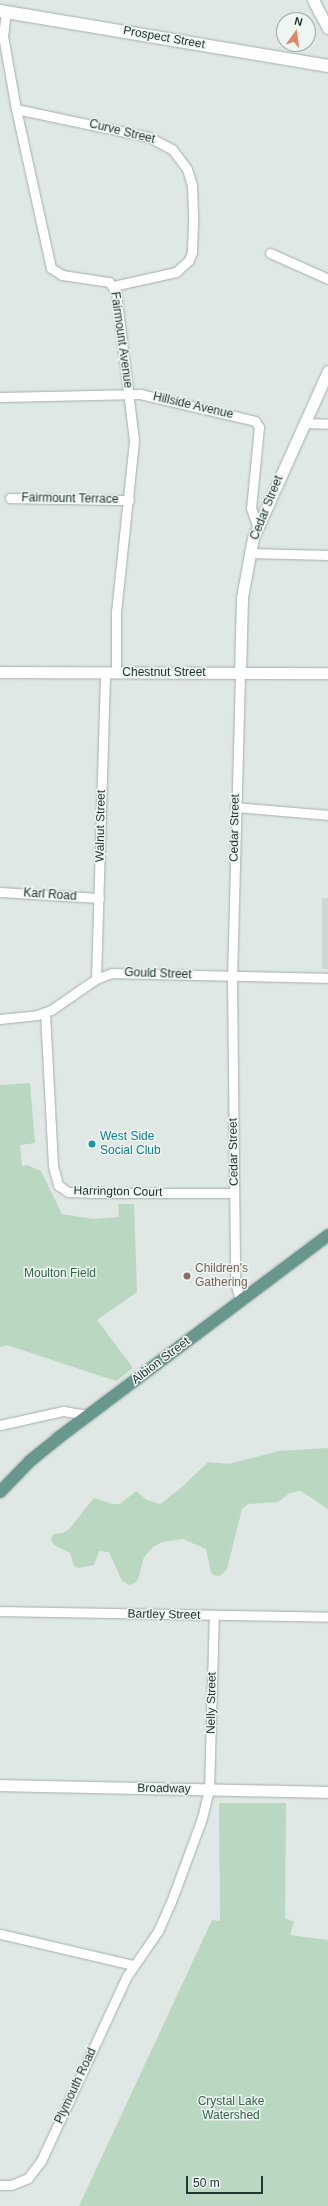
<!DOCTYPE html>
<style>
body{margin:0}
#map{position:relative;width:328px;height:2206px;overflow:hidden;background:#dfe8e4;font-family:Arial,sans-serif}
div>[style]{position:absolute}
.built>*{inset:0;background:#cdd7d3}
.green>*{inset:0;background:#bad7c2}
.roads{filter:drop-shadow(0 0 1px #a3afab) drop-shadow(0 0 1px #a3afab)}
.minor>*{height:9px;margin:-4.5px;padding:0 4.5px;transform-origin:4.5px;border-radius:4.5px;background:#fff}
.tertiary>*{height:11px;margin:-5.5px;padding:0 5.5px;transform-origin:5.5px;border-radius:5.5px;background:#fff}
.secondary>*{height:12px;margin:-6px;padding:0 6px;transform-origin:6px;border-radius:6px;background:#fff}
.primary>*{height:12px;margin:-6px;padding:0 6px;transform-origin:6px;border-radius:6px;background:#68988d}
.dots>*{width:11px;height:11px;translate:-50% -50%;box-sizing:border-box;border:2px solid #eef5f2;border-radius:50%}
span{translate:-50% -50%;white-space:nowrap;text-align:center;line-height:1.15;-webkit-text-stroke:3px #eef5f2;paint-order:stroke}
.street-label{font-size:12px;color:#223631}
.culture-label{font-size:12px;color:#0d838f}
.left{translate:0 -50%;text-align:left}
.education-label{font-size:12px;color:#785e54}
.park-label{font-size:12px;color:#316747}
.north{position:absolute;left:276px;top:12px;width:40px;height:40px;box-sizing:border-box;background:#eef5f2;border:1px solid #9ca9a5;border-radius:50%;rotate:14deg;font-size:11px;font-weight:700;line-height:16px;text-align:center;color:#223631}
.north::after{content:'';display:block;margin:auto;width:14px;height:18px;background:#e08664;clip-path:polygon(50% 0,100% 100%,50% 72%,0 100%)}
.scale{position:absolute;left:186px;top:2176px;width:77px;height:18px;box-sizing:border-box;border:2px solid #223631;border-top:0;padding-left:5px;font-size:12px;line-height:14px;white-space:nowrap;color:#223631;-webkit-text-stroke:3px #eef5f2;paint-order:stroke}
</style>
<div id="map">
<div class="built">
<div style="clip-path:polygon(322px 898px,328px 898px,328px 969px,322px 969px)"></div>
</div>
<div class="green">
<div style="clip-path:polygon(30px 1083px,35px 1143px,20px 1145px,22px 1166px,27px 1165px,41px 1171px,62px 1214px,93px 1219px,119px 1217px,118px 1204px,134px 1204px,137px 1292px,97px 1320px,133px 1368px,116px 1381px,7px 1345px,0 1347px,0 1085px)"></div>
<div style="clip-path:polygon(328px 1448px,328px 1509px,301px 1491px,290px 1493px,278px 1502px,248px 1504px,242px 1509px,227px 1569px,220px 1576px,213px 1575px,211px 1572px,206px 1549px,183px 1539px,162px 1542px,153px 1547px,144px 1557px,138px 1579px,135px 1583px,129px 1585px,122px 1581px,109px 1552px,99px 1551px,94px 1565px,79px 1568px,74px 1566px,70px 1553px,54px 1545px,51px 1539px,53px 1534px,63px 1533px,69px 1529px,94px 1498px,112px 1504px,120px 1504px,136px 1491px,147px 1500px,160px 1504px,182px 1487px,208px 1462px,229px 1464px,279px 1451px)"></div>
<div style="clip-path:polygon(219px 1803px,286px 1803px,285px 1918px,294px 1922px,290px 1935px,328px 1940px,328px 2206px,79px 2206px,212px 1920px,220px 1921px)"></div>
</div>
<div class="roads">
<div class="minor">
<div style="left:6px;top:12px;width:24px;rotate:97deg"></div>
<div style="left:3px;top:36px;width:74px;rotate:79.9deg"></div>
<div style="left:16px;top:109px;width:163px;rotate:77.6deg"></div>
<div style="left:51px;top:268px;width:13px;rotate:32deg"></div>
<div style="left:62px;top:275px;width:48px;rotate:8.5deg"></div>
<div style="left:109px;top:282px;width:12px;rotate:55deg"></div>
<div style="left:116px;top:292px;width:150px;rotate:83.1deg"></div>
<div style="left:134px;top:441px;width:171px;rotate:96deg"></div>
<div style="left:116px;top:611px;width:62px;rotate:90deg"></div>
<div style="left:16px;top:109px;width:136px;rotate:11.9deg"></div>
<div style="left:149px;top:137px;width:26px;rotate:28deg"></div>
<div style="left:172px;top:149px;width:25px;rotate:53deg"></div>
<div style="left:187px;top:169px;width:17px;rotate:73deg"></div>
<div style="left:192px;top:185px;width:37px;rotate:88deg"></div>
<div style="left:193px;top:222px;width:30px;rotate:92deg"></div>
<div style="left:192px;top:252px;width:9px;rotate:111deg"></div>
<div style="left:189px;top:260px;width:18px;rotate:137deg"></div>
<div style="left:176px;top:272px;width:65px;rotate:167.5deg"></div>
<div style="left:270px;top:253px;width:64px;rotate:24.1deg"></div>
<div style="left:0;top:397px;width:140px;rotate:-1.2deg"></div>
<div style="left:140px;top:394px;width:118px;rotate:13.2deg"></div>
<div style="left:255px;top:421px;width:7px;rotate:56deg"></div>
<div style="left:259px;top:427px;width:81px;rotate:95.6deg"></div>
<div style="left:251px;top:508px;width:18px;rotate:71deg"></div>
<div style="left:304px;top:423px;width:24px;rotate:2deg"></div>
<div style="left:10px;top:498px;width:119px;rotate:1deg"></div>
<div style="left:249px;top:553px;width:79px;rotate:1.5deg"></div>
<div style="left:240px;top:674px;width:303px;rotate:91.5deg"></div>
<div style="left:232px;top:977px;width:306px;rotate:89.4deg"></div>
<div style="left:235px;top:1283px;width:19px;rotate:72deg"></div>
<div style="left:235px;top:807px;width:93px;rotate:4.9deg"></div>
<div style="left:0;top:892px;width:99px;rotate:3.5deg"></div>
<div style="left:96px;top:979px;width:306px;rotate:-88.3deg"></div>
<div style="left:45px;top:1013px;width:153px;rotate:87deg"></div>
<div style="left:53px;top:1166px;width:20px;rotate:75deg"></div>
<div style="left:58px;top:1185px;width:12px;rotate:35deg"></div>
<div style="left:68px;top:1192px;width:24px;rotate:2deg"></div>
<div style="left:92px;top:1193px;width:142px"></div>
<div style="left:0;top:1019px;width:37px;rotate:-6deg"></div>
<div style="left:37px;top:1015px;width:15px;rotate:-20deg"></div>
<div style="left:51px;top:1010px;width:55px;rotate:-34.6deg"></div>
<div style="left:96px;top:979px;width:17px;rotate:-21deg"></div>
<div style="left:112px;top:973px;width:216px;rotate:1.3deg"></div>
<div style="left:0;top:1425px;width:65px;rotate:-12.5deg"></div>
<div style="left:63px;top:1411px;width:25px;rotate:9deg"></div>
<div style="left:0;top:1611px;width:328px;rotate:1deg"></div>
<div style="left:0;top:1934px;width:137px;rotate:13.1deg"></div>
<div style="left:0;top:2185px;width:11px"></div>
<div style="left:11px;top:2185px;width:18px;rotate:-22deg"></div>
<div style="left:28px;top:2178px;width:21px;rotate:-53deg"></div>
<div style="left:41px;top:2161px;width:204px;rotate:-65.1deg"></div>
<div style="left:127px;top:1976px;width:55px;rotate:-55.4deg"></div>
<div style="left:158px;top:1931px;width:32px;rotate:-66deg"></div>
<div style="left:171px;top:1902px;width:90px;rotate:-69.7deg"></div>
<div style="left:202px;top:1818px;width:29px;rotate:-76deg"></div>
<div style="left:209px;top:1790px;width:174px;rotate:-88.4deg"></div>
</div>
<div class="tertiary">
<div style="left:313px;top:0;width:32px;rotate:62deg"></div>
<div style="left:0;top:672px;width:328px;rotate:0.2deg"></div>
<div style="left:240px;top:674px;width:77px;rotate:-88.5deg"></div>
<div style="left:242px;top:597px;width:60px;rotate:-79.4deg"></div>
<div style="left:253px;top:538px;width:183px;rotate:-65.8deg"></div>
<div style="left:0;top:1785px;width:328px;rotate:1.2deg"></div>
</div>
<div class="secondary">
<div style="left:0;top:11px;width:333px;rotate:9.5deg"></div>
</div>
<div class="primary">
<div style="left:0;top:1492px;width:43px;rotate:-45.9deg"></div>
<div style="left:30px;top:1461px;width:36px;rotate:-39deg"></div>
<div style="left:58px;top:1438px;width:338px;rotate:-36.9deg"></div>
</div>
</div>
<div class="dots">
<div style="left:92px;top:1144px;background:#0f9aa8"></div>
<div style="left:187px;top:1276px;background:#8d6e63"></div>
</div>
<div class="street-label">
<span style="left:164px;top:38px;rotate:10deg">Prospect Street</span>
<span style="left:122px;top:132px;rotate:14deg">Curve Street</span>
<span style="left:121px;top:340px;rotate:82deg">Fairmount Avenue</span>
<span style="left:193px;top:406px;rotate:13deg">Hillside Avenue</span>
<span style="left:70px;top:499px;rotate:1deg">Fairmount Terrace</span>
<span style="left:267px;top:508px;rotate:-68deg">Cedar Street</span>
<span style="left:164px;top:673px">Chestnut Street</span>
<span style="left:101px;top:826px;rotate:-89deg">Walnut Street</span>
<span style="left:235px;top:828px;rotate:-89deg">Cedar Street</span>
<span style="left:50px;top:895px;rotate:4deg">Karl Road</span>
<span style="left:158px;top:974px;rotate:2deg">Gould Street</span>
<span style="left:234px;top:1152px;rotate:-91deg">Cedar Street</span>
<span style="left:118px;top:1192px;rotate:1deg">Harrington Court</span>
<span style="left:161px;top:1361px;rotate:-37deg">Albion Street</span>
<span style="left:164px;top:1615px;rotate:1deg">Bartley Street</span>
<span style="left:212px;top:1703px;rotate:-89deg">Nelly Street</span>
<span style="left:164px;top:1789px;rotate:1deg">Broadway</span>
<span style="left:76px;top:2086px;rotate:-65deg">Plymouth Road</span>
</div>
<div class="culture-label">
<span class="left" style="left:100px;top:1144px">West Side<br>Social Club</span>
</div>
<div class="education-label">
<span class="left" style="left:195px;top:1276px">Children's<br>Gathering</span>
</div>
<div class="park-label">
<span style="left:60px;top:1274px">Moulton Field</span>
<span style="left:231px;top:2109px">Crystal Lake<br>Watershed</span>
</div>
<div class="north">N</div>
<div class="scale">50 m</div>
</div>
